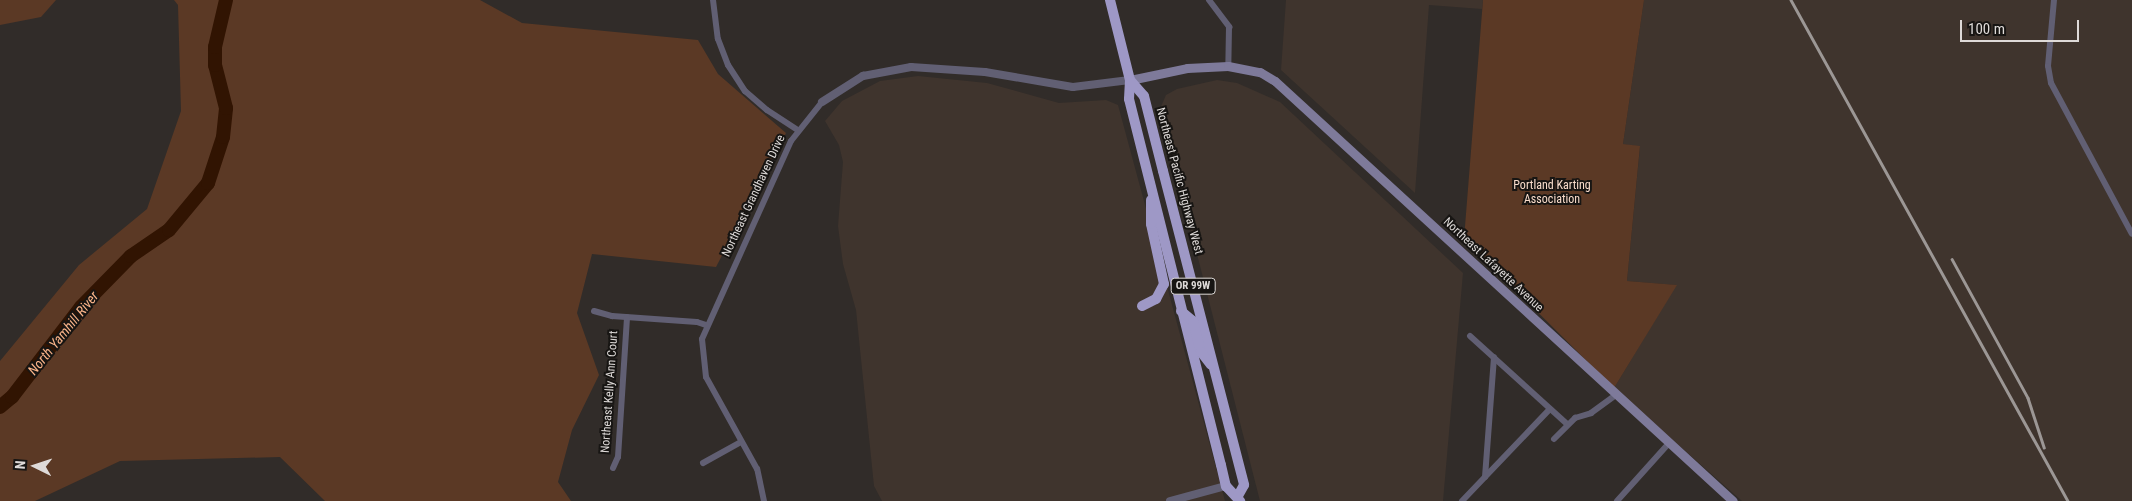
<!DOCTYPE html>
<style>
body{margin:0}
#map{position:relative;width:2132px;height:501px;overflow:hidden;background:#312c29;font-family:"Roboto Condensed",sans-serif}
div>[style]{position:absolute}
.built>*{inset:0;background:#3f342d}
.green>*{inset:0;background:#5b3925}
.river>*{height:14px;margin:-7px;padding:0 7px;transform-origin:7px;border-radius:7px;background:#311402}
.minor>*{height:6px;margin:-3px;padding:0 3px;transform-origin:3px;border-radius:3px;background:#615f73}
.tertiary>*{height:8px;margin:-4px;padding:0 4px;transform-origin:4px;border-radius:4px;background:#615f73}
.secondary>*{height:9px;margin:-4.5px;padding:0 4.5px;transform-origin:4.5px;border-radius:4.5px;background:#7e7a9a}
.trunk>*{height:10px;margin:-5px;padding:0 5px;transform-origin:5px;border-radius:5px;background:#9e98c6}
.rail>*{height:2.5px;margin:-1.25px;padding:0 1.25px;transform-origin:1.25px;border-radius:1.25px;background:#9c9795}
span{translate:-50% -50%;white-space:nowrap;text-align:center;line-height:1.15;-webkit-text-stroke:4px #171513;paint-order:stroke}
.shield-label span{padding:1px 4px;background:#171513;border:1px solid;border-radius:4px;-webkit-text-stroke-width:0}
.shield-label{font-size:11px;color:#dedad8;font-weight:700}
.street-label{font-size:12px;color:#dedad8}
.park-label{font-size:12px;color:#faddcc}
.water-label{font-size:14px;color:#fbb58a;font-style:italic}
.north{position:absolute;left:10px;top:441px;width:50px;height:50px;-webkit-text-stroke:4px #171513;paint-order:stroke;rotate:274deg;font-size:14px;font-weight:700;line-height:20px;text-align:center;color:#dedad8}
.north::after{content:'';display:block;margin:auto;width:18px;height:22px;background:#dedad8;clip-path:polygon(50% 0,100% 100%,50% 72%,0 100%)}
.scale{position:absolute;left:1960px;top:20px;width:119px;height:22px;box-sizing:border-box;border:2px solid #dedad8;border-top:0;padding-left:6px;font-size:15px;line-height:18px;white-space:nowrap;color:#dedad8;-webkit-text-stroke:4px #171513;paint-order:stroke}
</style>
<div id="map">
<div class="built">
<div style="clip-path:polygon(1286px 0,1483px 0,1482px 9px,1429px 5px,1415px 193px,1281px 70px)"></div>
<div style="clip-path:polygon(1644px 0,2132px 0,2132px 501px,1742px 501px,1614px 388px,1676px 285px,1627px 281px,1640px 147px,1623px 144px)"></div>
<div style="clip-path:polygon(918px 76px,987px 83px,1059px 103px,1106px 100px,1118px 105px,1225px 501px,882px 501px,874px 486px,856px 310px,843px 264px,838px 226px,843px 162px,839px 145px,825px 121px,842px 101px,880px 81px)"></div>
<div style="clip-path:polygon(1217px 80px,1237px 83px,1280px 102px,1463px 273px,1443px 501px,1260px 501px,1160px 109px,1166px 95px,1177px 89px)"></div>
</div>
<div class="green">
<div style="clip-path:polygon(0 0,56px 0,41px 17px,0 25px)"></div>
<div style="clip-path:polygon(174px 0,480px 0,522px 23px,698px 40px,718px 74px,786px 133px,716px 267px,592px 254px,577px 313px,599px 375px,572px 430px,558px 482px,571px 501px,325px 501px,280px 457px,120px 461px,35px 501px,0 501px,0 361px,79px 265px,147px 209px,181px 111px,178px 5px)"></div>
<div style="clip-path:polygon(1483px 0,1644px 0,1623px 144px,1640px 146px,1627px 281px,1677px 285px,1614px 388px,1464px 239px)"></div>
</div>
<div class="river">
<div style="left:0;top:407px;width:16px;rotate:-40deg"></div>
<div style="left:12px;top:397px;width:113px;rotate:-52.5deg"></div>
<div style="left:81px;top:307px;width:71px;rotate:-45.6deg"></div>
<div style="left:131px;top:256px;width:46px;rotate:-34.4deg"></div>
<div style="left:169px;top:230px;width:61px;rotate:-50.3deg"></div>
<div style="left:208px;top:183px;width:48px;rotate:-71.9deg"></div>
<div style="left:223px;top:137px;width:29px;rotate:-84deg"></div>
<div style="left:226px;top:108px;width:44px;rotate:-104.3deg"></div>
<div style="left:215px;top:65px;width:18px;rotate:-90deg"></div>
<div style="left:215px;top:47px;width:48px;rotate:-76.8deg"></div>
</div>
<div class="minor">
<div style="left:713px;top:0;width:39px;rotate:83deg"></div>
<div style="left:718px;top:39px;width:28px;rotate:69deg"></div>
<div style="left:728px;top:65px;width:31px;rotate:57deg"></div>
<div style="left:745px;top:91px;width:29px;rotate:41deg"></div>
<div style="left:767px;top:110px;width:37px;rotate:33deg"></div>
<div style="left:1209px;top:0;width:34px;rotate:53deg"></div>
<div style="left:1229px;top:27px;width:39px;rotate:91deg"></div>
<div style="left:2054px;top:0;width:66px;rotate:95.2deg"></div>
<div style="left:2048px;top:66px;width:17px;rotate:80deg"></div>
<div style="left:2051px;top:83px;width:171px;rotate:61.8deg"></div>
<div style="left:594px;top:311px;width:19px;rotate:16deg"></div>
<div style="left:612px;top:316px;width:85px;rotate:4deg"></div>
<div style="left:697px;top:322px;width:9px;rotate:18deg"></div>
<div style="left:1470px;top:336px;width:131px;rotate:42.2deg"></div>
<div style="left:1554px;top:439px;width:30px;rotate:-45deg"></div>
<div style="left:1575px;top:418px;width:17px;rotate:-17deg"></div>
<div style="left:1591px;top:413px;width:31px;rotate:-36deg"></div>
<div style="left:703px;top:463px;width:43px;rotate:-28.9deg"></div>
<div style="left:613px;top:468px;width:12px;rotate:-66deg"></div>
<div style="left:618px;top:457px;width:140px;rotate:-86.3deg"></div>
<div style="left:1485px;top:477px;width:120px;rotate:-85.7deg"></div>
<div style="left:764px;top:501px;width:33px;rotate:-102deg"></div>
<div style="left:757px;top:469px;width:105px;rotate:-119deg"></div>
<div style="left:706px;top:377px;width:38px;rotate:-96deg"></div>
<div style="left:702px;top:339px;width:217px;rotate:-65.8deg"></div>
<div style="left:791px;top:141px;width:50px;rotate:-51.5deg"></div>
<div style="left:1462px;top:501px;width:127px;rotate:-46.3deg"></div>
<div style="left:1617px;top:501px;width:78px;rotate:-48.1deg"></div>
</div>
<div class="tertiary">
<div style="left:822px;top:102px;width:49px;rotate:-32.4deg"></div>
<div style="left:863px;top:76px;width:49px;rotate:-10.6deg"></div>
<div style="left:911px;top:67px;width:74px;rotate:3.9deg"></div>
<div style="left:985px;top:72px;width:89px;rotate:9.7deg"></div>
<div style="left:1073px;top:87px;width:57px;rotate:-7deg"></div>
<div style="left:1170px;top:501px;width:58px;rotate:-15deg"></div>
</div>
<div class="secondary">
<div style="left:1130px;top:80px;width:58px;rotate:-11.9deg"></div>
<div style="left:1187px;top:68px;width:41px;rotate:-2.8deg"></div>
<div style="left:1228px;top:66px;width:33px;rotate:11deg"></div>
<div style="left:1260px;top:72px;width:17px;rotate:31deg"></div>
<div style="left:1275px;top:81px;width:621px;rotate:42.52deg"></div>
</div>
<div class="trunk">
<div style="left:1110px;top:0;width:82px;rotate:76deg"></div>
<div style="left:1130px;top:80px;width:19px;rotate:93deg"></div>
<div style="left:1129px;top:99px;width:377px;rotate:75.9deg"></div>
<div style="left:1221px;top:465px;width:22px;rotate:77deg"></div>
<div style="left:1226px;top:486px;width:21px;rotate:47deg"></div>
<div style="left:1130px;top:80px;width:21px;rotate:49deg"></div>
<div style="left:1144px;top:96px;width:77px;rotate:75.8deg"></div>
<div style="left:1163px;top:171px;width:324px;rotate:75.5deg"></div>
<div style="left:1244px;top:485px;width:13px;rotate:119deg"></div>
<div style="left:1142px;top:306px;width:16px;rotate:-27deg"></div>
<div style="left:1156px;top:299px;width:17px;rotate:-62deg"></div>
<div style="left:1164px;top:284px;width:61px;rotate:-102.2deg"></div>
<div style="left:1151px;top:224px;width:24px;rotate:-90deg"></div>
<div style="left:1181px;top:311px;width:16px;rotate:40deg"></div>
<div style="left:1193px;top:321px;width:32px;rotate:76deg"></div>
<div style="left:1201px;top:352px;width:16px;rotate:52deg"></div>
</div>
<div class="rail">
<div style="left:1791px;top:0;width:572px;rotate:61.06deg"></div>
<div style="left:1952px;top:259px;width:158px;rotate:61.3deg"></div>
<div style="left:2028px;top:398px;width:52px;rotate:71.9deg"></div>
</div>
<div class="shield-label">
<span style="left:1193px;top:286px">OR 99W</span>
</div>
<div class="street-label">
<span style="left:1179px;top:181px;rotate:75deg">Northeast Pacific Highway West</span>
<span style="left:754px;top:196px;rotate:-65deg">Northeast Grandhaven Drive</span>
<span style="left:1493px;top:265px;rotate:43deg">Northeast Lafayette Avenue</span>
<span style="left:610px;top:392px;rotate:-86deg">Northeast Kelly Ann Court</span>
</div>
<div class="park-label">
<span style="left:1552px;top:193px">Portland Karting<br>Association</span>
</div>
<div class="water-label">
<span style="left:63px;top:333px;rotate:-51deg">North Yamhill River</span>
</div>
<div class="north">N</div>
<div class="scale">100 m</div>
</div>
